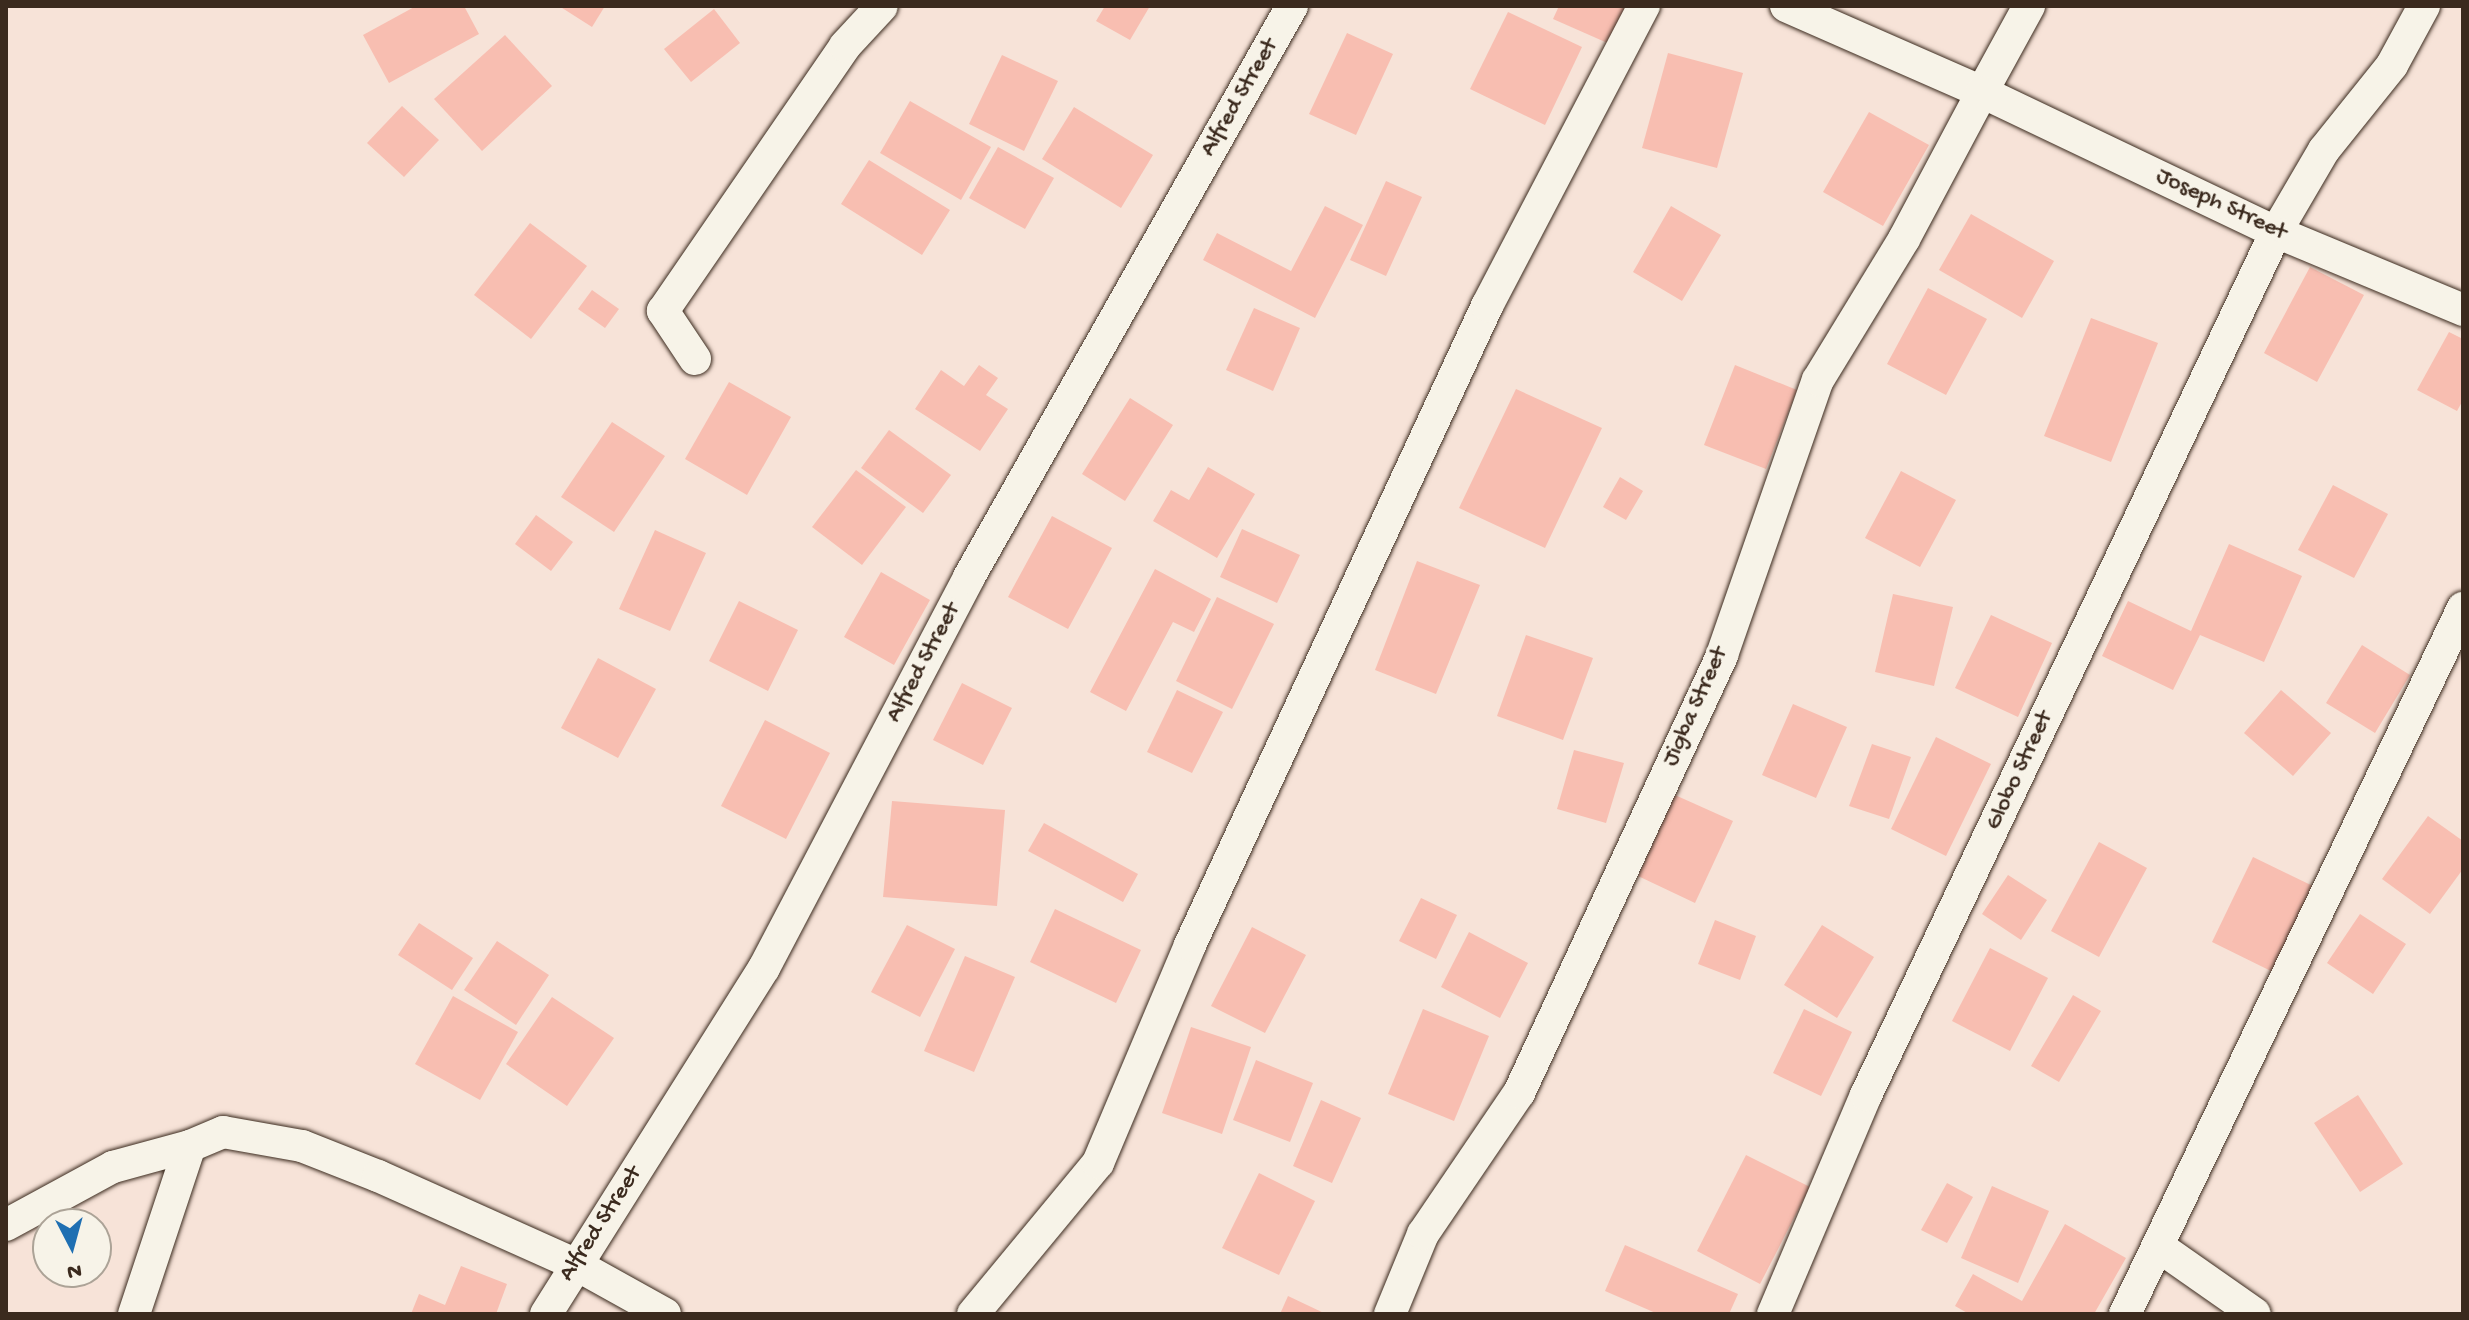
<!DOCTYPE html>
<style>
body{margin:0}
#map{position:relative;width:2469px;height:1320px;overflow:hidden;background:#f7e3d8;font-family:"Gochi Hand",sans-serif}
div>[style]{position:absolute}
.building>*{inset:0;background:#f8beb1}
.roads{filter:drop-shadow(0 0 2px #3b2a1e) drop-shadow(0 0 2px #3b2a1e)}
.minor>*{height:32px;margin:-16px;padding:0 16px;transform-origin:16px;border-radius:16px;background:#f7f3e8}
span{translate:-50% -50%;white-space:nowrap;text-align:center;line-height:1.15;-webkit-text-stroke:7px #f7f3e8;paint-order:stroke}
.street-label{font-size:24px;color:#3b2a1e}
.frame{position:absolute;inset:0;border:8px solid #3b2a1e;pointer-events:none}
.north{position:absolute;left:32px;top:1208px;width:80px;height:80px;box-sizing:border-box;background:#f7f3e8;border:2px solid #aca397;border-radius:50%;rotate:174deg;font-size:22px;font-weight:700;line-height:32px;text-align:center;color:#3b2a1e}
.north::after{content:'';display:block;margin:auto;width:28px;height:36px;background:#1f6fb2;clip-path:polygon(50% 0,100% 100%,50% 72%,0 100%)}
</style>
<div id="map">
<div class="building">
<div style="clip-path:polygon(416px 6px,464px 6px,479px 34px,389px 83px,363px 35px)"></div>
<div style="clip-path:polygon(559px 6px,605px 6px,592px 27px)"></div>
<div style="clip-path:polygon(1105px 6px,1150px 6px,1130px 40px,1096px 21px)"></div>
<div style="clip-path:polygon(1559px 6px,1630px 6px,1612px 45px,1553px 19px)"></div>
<div style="clip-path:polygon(714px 9px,740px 43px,691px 82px,664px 49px)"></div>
<div style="clip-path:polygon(1508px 12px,1582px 47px,1545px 125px,1470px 89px)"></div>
<div style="clip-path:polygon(1347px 33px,1393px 54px,1356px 135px,1309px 114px)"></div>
<div style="clip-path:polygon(505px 35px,552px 86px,482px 151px,434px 99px)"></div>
<div style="clip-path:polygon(1668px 53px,1743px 73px,1717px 168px,1642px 148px)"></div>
<div style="clip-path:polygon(1002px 55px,1058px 81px,1024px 151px,969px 124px)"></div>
<div style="clip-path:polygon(910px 101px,991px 147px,961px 200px,880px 153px)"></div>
<div style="clip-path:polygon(402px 106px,439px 140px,404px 177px,367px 143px)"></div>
<div style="clip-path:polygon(1074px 107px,1153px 155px,1121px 208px,1042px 159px)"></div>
<div style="clip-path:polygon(1869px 112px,1929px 145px,1883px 226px,1823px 192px)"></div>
<div style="clip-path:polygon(998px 147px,1054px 178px,1025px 229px,969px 198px)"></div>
<div style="clip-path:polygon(869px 160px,950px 210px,922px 255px,841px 204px)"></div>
<div style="clip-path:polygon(1386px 181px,1422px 197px,1386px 276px,1350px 260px)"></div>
<div style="clip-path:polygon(1325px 206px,1363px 225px,1315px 318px,1203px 260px,1217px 233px,1291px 271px)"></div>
<div style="clip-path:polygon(1671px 206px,1721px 235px,1682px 301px,1633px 272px)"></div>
<div style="clip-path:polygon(1971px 214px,2054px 261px,2022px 318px,1939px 270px)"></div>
<div style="clip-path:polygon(530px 223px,587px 266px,531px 339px,474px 295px)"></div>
<div style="clip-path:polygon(2310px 267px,2364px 295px,2317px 382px,2264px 353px)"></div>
<div style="clip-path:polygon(1928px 288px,1987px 319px,1946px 395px,1887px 364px)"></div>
<div style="clip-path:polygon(592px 290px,619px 309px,605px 328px,578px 309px)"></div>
<div style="clip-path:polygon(1254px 308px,1300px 328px,1273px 391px,1226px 370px)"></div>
<div style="clip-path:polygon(2091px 318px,2158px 343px,2111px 462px,2044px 436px)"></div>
<div style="clip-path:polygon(2449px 332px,2463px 339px,2463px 400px,2457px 411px,2417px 390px)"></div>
<div style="clip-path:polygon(979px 365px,998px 378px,986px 395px,1008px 409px,980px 451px,915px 409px,941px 370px,964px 386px)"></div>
<div style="clip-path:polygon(1735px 365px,1797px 390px,1766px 469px,1704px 445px)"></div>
<div style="clip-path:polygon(729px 382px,791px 417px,747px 495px,685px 459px)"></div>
<div style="clip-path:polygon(1516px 389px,1602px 428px,1545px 548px,1459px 508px)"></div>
<div style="clip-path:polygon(1130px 398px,1173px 425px,1125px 501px,1082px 474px)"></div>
<div style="clip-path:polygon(612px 422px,665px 456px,614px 532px,561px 497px)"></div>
<div style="clip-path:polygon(889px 430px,951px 475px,923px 513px,861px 468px)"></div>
<div style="clip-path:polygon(1208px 467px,1255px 494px,1217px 558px,1153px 521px,1171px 490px,1189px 500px)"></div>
<div style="clip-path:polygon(856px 470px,906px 507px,862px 565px,812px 527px)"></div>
<div style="clip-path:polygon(1901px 471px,1956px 500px,1920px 567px,1865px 538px)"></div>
<div style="clip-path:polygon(1620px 477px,1643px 491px,1626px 520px,1603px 507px)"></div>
<div style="clip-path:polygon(2333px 485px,2388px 514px,2354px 578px,2298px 550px)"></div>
<div style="clip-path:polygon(536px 515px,573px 542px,551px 571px,515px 544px)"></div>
<div style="clip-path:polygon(1052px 516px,1112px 548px,1068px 629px,1008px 597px)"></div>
<div style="clip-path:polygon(1242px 529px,1300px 555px,1277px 603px,1220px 577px)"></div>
<div style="clip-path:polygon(655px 530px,706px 553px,670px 631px,619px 609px)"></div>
<div style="clip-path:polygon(2229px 544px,2302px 576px,2264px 662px,2200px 635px,2173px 690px,2102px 656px,2128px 601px,2191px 631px)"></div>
<div style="clip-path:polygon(1417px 561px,1480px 585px,1436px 694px,1375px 670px)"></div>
<div style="clip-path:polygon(1155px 569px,1211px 599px,1194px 632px,1173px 622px,1126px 711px,1090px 692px)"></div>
<div style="clip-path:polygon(881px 572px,930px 600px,894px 665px,844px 637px)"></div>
<div style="clip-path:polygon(1893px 594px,1953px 607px,1934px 686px,1875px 672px)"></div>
<div style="clip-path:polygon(1217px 597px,1274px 624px,1232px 709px,1176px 681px)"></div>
<div style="clip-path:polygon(739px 601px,798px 630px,768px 691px,709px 661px)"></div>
<div style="clip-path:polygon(1991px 615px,2052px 643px,2018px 717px,1955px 688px)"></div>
<div style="clip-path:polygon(1526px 635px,1593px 658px,1563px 740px,1497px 716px)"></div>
<div style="clip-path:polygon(2362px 645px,2410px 675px,2375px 733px,2326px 703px)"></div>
<div style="clip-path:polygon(598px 658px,656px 689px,618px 758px,561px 728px)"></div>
<div style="clip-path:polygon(962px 683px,1012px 708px,983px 765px,933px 740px)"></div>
<div style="clip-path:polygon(1177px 690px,1223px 712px,1192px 773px,1147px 752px)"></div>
<div style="clip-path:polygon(2281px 690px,2331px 733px,2293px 776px,2244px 733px)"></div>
<div style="clip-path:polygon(1793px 704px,1847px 727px,1816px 798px,1762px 775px)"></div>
<div style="clip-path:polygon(765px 720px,830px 753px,786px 839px,721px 806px)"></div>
<div style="clip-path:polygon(1936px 737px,1991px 764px,1946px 856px,1891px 829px)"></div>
<div style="clip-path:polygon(1872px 744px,1911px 757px,1889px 819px,1849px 806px)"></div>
<div style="clip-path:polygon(1574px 750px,1624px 763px,1606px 823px,1557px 809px)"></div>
<div style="clip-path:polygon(1675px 795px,1733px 821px,1695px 903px,1638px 876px)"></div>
<div style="clip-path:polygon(892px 801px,1005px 810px,997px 906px,883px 897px)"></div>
<div style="clip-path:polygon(2428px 816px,2463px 841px,2463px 869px,2430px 914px,2382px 879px)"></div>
<div style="clip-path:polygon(1044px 823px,1138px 874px,1123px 902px,1028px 851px)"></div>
<div style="clip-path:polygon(2099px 842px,2147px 868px,2099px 957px,2051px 931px)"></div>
<div style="clip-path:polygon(2253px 857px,2317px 888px,2275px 973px,2212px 942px)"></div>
<div style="clip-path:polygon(2008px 875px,2047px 900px,2021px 940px,1982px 914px)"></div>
<div style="clip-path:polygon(1421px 898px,1457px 915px,1436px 959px,1399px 941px)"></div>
<div style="clip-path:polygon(1055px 909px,1141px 950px,1116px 1003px,1030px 962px)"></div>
<div style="clip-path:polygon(2360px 914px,2406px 944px,2373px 994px,2327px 963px)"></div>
<div style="clip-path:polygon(1715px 920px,1756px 936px,1740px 980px,1698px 964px)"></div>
<div style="clip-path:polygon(419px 923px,473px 958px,452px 990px,398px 955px)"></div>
<div style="clip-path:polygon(907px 925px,955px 949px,920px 1017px,871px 992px)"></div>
<div style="clip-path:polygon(1822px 925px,1874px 957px,1837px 1018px,1784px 985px)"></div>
<div style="clip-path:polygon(1252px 927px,1306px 955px,1265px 1033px,1211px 1006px)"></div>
<div style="clip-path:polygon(1469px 932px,1528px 963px,1500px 1018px,1441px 987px)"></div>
<div style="clip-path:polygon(497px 941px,549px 975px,516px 1025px,464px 990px)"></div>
<div style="clip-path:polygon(1990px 948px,2048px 978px,2010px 1051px,1952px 1021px)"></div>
<div style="clip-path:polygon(965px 956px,1015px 977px,974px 1072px,924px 1051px)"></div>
<div style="clip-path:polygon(2073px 995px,2101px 1011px,2059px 1082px,2031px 1066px)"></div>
<div style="clip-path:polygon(453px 996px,518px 1032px,480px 1100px,415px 1064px)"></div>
<div style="clip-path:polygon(552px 997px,614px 1038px,567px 1106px,506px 1064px)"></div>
<div style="clip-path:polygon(1423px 1009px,1489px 1036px,1454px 1121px,1388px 1094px)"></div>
<div style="clip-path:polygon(1804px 1009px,1852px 1032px,1821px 1096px,1773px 1073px)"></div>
<div style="clip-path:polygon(1191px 1027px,1251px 1047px,1222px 1134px,1162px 1113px)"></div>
<div style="clip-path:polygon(1256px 1060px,1313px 1083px,1290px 1142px,1233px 1120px)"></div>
<div style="clip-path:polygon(2358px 1095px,2403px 1164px,2360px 1192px,2314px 1123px)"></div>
<div style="clip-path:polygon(1321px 1100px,1361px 1118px,1332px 1183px,1293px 1166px)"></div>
<div style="clip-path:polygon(1746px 1155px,1810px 1187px,1760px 1284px,1697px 1251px)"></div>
<div style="clip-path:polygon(1259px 1173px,1315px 1201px,1279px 1275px,1222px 1248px)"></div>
<div style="clip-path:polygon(1947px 1183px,1973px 1197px,1947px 1243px,1921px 1230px)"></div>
<div style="clip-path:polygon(1992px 1186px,2049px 1211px,2018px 1283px,1961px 1258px)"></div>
<div style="clip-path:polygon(2065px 1224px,2126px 1258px,2094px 1314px,1969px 1314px,1955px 1306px,1973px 1274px,2022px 1301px)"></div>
<div style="clip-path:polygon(1625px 1245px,1738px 1294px,1729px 1314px,1658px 1314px,1605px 1291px)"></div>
<div style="clip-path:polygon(461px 1266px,507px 1284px,496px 1314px,411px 1314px,419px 1294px,445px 1305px)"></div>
<div style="clip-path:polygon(1288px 1296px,1326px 1314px,1280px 1314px)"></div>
</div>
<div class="roads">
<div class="minor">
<div style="left:1786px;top:6px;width:214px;rotate:23.7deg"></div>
<div style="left:1982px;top:92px;width:98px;rotate:-61.3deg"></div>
<div style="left:695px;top:359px;width:58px;rotate:-123.7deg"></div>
<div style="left:663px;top:311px;width:321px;rotate:-55.5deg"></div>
<div style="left:845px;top:46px;width:54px;rotate:-47.2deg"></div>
<div style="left:6px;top:1225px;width:122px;rotate:-28.5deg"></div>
<div style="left:113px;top:1167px;width:80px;rotate:-15.3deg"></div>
<div style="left:2158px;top:1246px;width:118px;rotate:35deg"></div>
<div style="left:134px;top:1314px;width:177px;rotate:-71.6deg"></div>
<div style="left:190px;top:1146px;width:36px;rotate:-23deg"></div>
<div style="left:223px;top:1132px;width:80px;rotate:10deg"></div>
<div style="left:302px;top:1146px;width:82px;rotate:21.5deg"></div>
<div style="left:378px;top:1176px;width:216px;rotate:24.1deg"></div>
<div style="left:575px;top:1264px;width:103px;rotate:29.1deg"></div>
<div style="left:546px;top:1314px;width:409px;rotate:-57.8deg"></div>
<div style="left:764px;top:968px;width:441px;rotate:-62.3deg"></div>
<div style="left:969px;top:577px;width:656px;rotate:-60.5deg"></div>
<div style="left:973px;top:1314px;width:196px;rotate:-50.4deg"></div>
<div style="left:1098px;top:1163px;width:237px;rotate:-67.1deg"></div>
<div style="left:1190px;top:945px;width:705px;rotate:-65.07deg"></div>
<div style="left:1487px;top:306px;width:339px;rotate:-62.4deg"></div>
<div style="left:1390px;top:1314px;width:87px;rotate:-67.6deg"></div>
<div style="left:1423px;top:1234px;width:171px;rotate:-55.8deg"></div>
<div style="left:1519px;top:1093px;width:483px;rotate:-65.1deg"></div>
<div style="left:1722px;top:655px;width:291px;rotate:-70.8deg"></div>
<div style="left:1818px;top:380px;width:165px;rotate:-58.6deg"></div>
<div style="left:1904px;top:239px;width:166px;rotate:-62deg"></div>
<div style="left:1982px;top:92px;width:326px;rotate:25.5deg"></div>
<div style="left:2276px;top:232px;width:203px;rotate:22.6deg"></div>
<div style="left:1773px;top:1314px;width:238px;rotate:-67deg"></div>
<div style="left:1866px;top:1095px;width:955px;rotate:-64.59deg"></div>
<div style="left:2276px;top:232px;width:95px;rotate:-59.7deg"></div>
<div style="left:2324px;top:150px;width:109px;rotate:-51.3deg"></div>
<div style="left:2392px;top:65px;width:67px;rotate:-61.5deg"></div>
<div style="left:2125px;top:1314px;width:783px;rotate:-64.42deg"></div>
</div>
</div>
<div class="street-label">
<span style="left:1240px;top:98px;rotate:-60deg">Alfred Street</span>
<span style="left:2221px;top:205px;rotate:25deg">Joseph Street</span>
<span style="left:924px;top:663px;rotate:-62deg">Alfred Street</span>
<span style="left:1696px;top:707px;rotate:-66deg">Jigba Street</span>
<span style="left:2020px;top:771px;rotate:-65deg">Globo Street</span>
<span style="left:601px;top:1224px;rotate:-57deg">Alfred Street</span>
</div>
<div class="frame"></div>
<div class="north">N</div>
</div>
